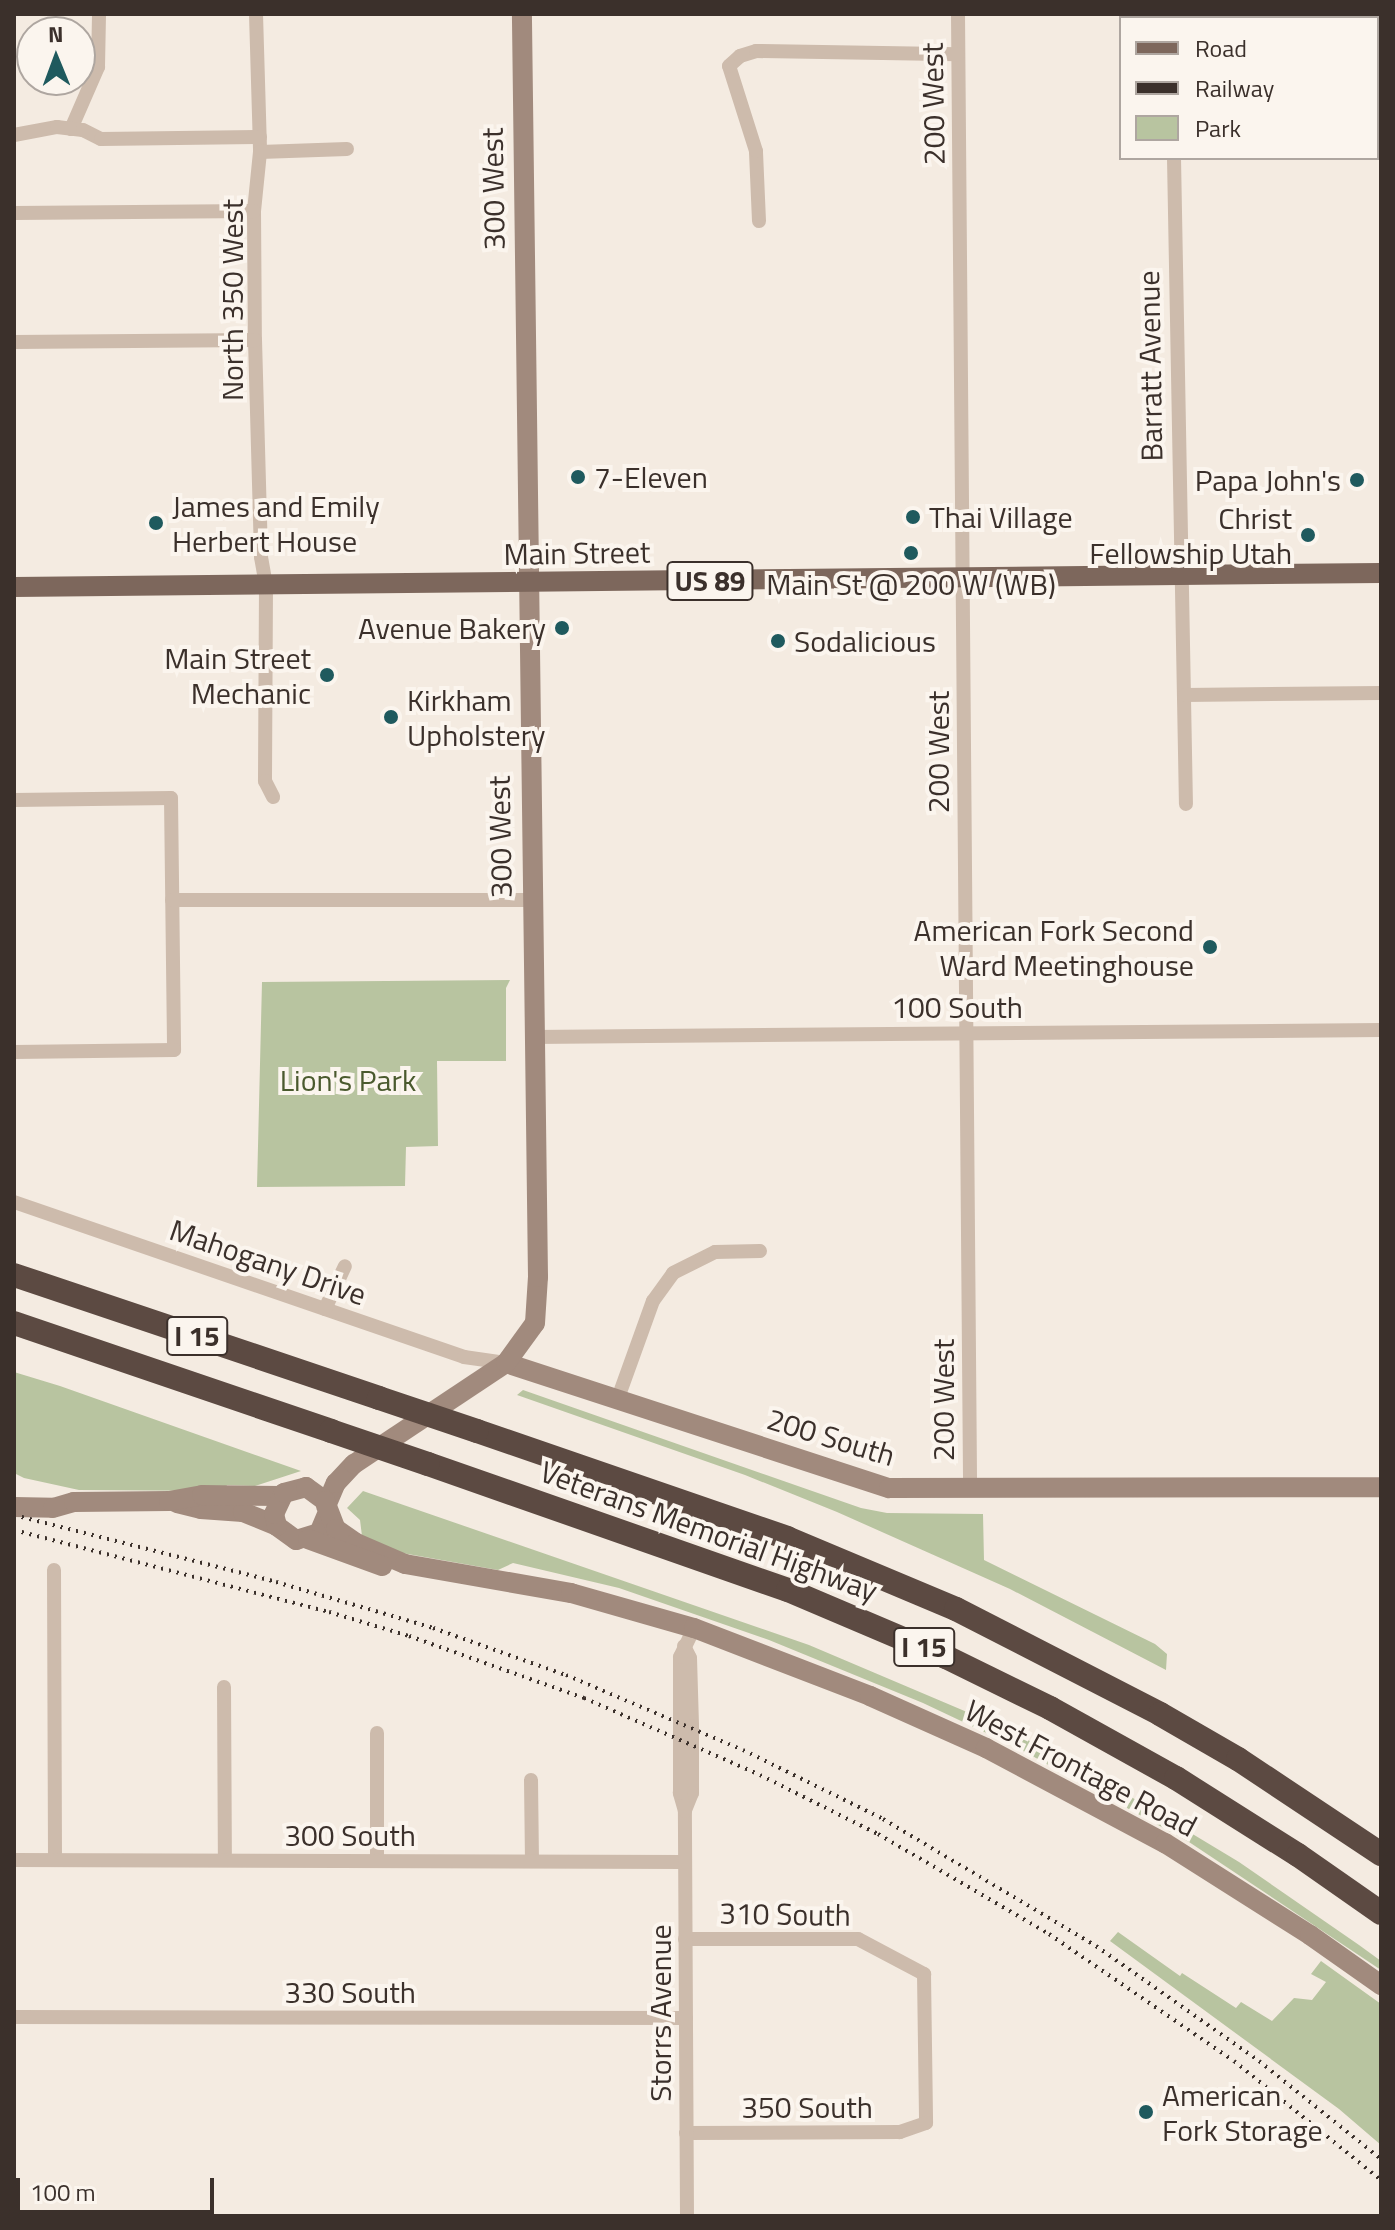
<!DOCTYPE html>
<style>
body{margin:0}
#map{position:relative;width:1395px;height:2230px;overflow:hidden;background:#f4ebe1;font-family:"Titillium Web",sans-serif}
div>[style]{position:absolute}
.green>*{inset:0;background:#b8c4a0}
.street>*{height:14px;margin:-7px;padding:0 7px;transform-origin:7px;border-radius:7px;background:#cdbbac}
.secondary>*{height:20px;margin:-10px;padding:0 10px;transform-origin:10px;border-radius:10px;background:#a18a7d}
.primary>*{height:20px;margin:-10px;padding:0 10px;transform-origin:10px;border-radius:10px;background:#7d675c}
.highway>*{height:24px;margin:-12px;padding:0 12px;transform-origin:12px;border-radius:12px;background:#5c4a42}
.rail>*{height:4px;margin-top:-2px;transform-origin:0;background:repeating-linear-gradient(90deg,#3b302b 0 2px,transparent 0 8px)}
.highway-bridge>*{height:24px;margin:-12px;padding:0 12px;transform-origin:12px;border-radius:12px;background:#5c4a42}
.dots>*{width:22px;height:22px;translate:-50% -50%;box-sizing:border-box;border:4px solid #fbf5ee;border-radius:50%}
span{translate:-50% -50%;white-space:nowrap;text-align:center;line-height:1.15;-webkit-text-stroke:8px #fbf5ee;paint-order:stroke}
.shield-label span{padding:2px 6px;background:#fbf5ee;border:2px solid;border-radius:6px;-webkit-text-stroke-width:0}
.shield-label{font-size:28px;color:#3b302b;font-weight:700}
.street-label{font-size:30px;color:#3b302b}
.poi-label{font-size:30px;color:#3b302b}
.left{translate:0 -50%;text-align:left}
.right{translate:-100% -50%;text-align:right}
.park-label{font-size:30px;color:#4a5a2e}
.frame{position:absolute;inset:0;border:16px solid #3b302b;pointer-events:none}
.legend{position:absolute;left:1119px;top:16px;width:260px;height:144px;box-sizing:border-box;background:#fbf5ee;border:2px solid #aea6a0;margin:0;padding:10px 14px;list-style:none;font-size:24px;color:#3b302b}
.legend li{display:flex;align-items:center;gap:16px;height:40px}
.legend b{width:40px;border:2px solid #aea6a0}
.north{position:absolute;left:16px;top:16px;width:80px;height:80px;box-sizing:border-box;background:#fbf5ee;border:2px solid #aea6a0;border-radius:50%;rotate:359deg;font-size:22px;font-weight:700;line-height:32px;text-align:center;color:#3b302b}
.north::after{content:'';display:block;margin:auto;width:28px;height:36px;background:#1f5a5e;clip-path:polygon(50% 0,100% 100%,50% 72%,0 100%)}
.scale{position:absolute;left:16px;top:2178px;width:198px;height:36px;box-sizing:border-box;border:4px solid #3b302b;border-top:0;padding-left:10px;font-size:24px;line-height:28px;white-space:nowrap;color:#3b302b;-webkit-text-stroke:6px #fbf5ee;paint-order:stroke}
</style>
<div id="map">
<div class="green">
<div style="clip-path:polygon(510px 980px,506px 988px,506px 1061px,437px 1061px,438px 1146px,406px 1147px,405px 1186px,257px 1187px,262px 982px)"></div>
<div style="clip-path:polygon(14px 1372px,60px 1386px,301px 1471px,255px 1486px,227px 1485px,224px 1491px,79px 1490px,24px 1478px,14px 1473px)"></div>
<div style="clip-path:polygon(523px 1390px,861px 1508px,887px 1513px,983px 1514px,984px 1560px,1155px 1644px,1167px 1654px,1166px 1670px,1010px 1589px,837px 1512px,745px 1475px,517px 1395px)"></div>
<div style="clip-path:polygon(363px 1491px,809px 1645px,1007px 1729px,1098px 1777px,1239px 1862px,1359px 1945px,1381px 1961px,1381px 1970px,1189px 1842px,1014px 1746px,923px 1703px,769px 1640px,619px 1588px,513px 1563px,498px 1570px,402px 1553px,362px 1536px,360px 1520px,347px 1508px)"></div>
<div style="clip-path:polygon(1118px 1932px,1180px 1976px,1182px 1973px,1236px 2008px,1241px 2002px,1272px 2021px,1294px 1998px,1312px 2000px,1326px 1982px,1311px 1974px,1321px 1961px,1381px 2004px,1381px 2145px,1339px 2109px,1110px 1941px)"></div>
</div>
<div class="street">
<div style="left:256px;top:14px;width:138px;rotate:88.3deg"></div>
<div style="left:260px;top:152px;width:59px;rotate:95.8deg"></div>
<div style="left:254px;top:211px;width:129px;rotate:89.6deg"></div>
<div style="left:255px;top:340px;width:217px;rotate:88.4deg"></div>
<div style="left:261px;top:557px;width:29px;rotate:80deg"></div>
<div style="left:266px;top:586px;width:195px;rotate:90.3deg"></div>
<div style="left:265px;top:781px;width:18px;rotate:63deg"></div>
<div style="left:958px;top:14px;width:1475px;rotate:89.53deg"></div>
<div style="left:1173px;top:18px;width:4px;rotate:-90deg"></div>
<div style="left:71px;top:129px;width:68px;rotate:-66.5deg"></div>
<div style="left:98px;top:67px;width:53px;rotate:-88.9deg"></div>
<div style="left:14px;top:135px;width:44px;rotate:-10.5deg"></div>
<div style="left:57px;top:127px;width:26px;rotate:7deg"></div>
<div style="left:83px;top:130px;width:20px;rotate:27deg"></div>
<div style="left:101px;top:139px;width:159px;rotate:-0.7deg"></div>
<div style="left:260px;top:152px;width:87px;rotate:-2deg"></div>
<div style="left:1174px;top:158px;width:646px;rotate:88.94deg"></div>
<div style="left:14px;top:213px;width:240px;rotate:-0.5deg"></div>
<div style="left:759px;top:221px;width:70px;rotate:-92.5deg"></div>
<div style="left:756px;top:151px;width:89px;rotate:-107.6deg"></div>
<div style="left:729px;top:66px;width:15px;rotate:-42deg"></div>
<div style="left:740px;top:56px;width:17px;rotate:-17deg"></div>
<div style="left:756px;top:51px;width:202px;rotate:0.9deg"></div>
<div style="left:14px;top:342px;width:241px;rotate:-0.5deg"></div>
<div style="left:1185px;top:695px;width:196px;rotate:-0.6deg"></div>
<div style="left:14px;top:800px;width:157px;rotate:-0.7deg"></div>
<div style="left:171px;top:798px;width:252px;rotate:89.3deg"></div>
<div style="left:174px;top:1050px;width:160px;rotate:179.3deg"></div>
<div style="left:172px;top:900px;width:358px"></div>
<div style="left:533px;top:1037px;width:848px;rotate:-0.47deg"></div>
<div style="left:14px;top:1202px;width:476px;rotate:19deg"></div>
<div style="left:464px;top:1357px;width:42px;rotate:8.1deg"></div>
<div style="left:325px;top:1309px;width:47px;rotate:-65.1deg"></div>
<div style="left:618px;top:1398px;width:103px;rotate:-70.2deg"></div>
<div style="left:653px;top:1301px;width:34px;rotate:-54deg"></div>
<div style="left:673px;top:1273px;width:47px;rotate:-26.6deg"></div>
<div style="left:715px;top:1252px;width:45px;rotate:-1.3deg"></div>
<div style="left:54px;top:1570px;width:290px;rotate:89.8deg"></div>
<div style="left:684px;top:1646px;width:13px;rotate:63deg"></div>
<div style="left:690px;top:1658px;width:68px;rotate:88.3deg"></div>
<div style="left:692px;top:1726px;width:67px;rotate:90deg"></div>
<div style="left:692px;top:1793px;width:18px;rotate:112deg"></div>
<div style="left:224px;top:1687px;width:173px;rotate:89.7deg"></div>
<div style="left:377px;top:1733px;width:128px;rotate:90deg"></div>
<div style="left:531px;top:1780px;width:81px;rotate:89.3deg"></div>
<div style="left:14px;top:1860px;width:671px;rotate:0.17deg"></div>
<div style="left:685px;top:1939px;width:173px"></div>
<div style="left:858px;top:1939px;width:75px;rotate:27.9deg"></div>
<div style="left:924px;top:1974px;width:149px;rotate:89.2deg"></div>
<div style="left:926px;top:2123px;width:28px;rotate:161deg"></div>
<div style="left:900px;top:2132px;width:214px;rotate:179.7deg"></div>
<div style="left:14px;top:2017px;width:672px;rotate:0.09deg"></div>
<div style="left:687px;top:2216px;width:405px;rotate:-90.3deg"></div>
<div style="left:685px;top:1811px;width:19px;rotate:-106deg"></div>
<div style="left:680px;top:1793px;width:136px;rotate:-90deg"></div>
<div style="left:680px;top:1657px;width:32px;rotate:-64deg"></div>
</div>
<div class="secondary">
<div style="left:1285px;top:14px;width:13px;rotate:18deg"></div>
<div style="left:1377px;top:44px;width:4px;rotate:14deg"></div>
<div style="left:506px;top:1363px;width:403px;rotate:18.1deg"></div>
<div style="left:889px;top:1488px;width:492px;rotate:-0.1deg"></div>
<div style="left:177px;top:1503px;width:25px;rotate:14deg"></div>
<div style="left:201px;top:1509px;width:42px;rotate:4.1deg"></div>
<div style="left:243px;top:1512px;width:37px;rotate:22deg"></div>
<div style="left:326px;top:1506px;width:25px;rotate:-67deg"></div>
<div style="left:336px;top:1483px;width:26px;rotate:-47deg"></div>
<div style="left:354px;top:1464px;width:182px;rotate:-33.6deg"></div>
<div style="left:506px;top:1363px;width:49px;rotate:-54.1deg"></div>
<div style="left:535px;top:1323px;width:46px;rotate:-86.3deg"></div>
<div style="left:538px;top:1277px;width:1263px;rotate:-90.73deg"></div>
<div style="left:14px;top:1507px;width:39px;rotate:1deg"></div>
<div style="left:53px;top:1508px;width:22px;rotate:-16deg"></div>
<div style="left:74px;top:1502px;width:95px;rotate:-0.6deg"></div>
<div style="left:169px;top:1501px;width:34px;rotate:-10deg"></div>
<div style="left:202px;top:1495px;width:79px;rotate:0.7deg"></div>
<div style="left:328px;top:1512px;width:23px;rotate:113deg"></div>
<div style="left:319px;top:1533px;width:24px;rotate:163deg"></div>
<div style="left:296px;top:1540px;width:24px;rotate:-144deg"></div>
<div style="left:277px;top:1526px;width:12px;rotate:-104deg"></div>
<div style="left:274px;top:1514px;width:23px;rotate:-65deg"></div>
<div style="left:284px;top:1493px;width:23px;rotate:-15deg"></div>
<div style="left:306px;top:1487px;width:24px;rotate:36deg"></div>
<div style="left:325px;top:1501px;width:30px;rotate:69deg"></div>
<div style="left:336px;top:1529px;width:24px;rotate:35deg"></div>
<div style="left:356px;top:1543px;width:53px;rotate:23.2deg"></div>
<div style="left:405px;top:1564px;width:169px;rotate:9.9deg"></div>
<div style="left:571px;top:1593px;width:128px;rotate:15.9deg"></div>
<div style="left:694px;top:1628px;width:189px;rotate:21.1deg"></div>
<div style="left:870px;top:1696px;width:127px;rotate:24.1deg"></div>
<div style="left:986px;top:1748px;width:203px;rotate:28deg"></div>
<div style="left:1165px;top:1843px;width:172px;rotate:32.4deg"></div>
<div style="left:1310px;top:1935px;width:87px;rotate:35.2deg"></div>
<div style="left:308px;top:1539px;width:79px;rotate:20deg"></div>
</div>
<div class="primary">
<div style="left:14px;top:587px;width:1367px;rotate:-0.59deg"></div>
</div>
<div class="highway">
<div style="left:14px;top:1275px;width:385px;rotate:18.6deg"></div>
<div style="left:14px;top:1323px;width:335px;rotate:18.8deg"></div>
<div style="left:477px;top:1431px;width:328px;rotate:19deg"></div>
<div style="left:787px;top:1538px;width:183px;rotate:22.8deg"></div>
<div style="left:956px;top:1609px;width:229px;rotate:27.2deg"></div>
<div style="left:1160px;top:1714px;width:90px;rotate:30deg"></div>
<div style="left:1238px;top:1759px;width:172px;rotate:33.6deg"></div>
<div style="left:428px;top:1464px;width:381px;rotate:19.3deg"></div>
<div style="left:788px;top:1590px;width:172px;rotate:23deg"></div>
<div style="left:946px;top:1657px;width:116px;rotate:26.1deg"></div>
<div style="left:1050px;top:1708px;width:144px;rotate:29.1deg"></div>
<div style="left:1176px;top:1778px;width:144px;rotate:32.3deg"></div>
<div style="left:1298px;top:1855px;width:101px;rotate:34.9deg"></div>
</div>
<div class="rail">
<div style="left:1245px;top:14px;width:11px;rotate:22deg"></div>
<div style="left:1377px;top:57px;width:4px;rotate:14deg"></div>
<div style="left:14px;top:1515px;width:270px;rotate:14.3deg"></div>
<div style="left:276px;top:1582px;width:164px;rotate:16.3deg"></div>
<div style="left:433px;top:1628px;width:141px;rotate:19.5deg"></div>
<div style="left:566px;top:1675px;width:192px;rotate:23deg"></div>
<div style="left:743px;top:1750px;width:156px;rotate:26.2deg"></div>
<div style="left:883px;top:1819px;width:248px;rotate:30.8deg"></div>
<div style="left:1096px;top:1946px;width:199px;rotate:35.2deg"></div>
<div style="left:1259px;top:2061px;width:156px;rotate:38.8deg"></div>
<div style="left:14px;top:1530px;width:325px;rotate:14.6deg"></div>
<div style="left:329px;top:1612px;width:84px;rotate:16.7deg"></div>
<div style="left:409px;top:1636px;width:186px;rotate:19.5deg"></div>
<div style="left:584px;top:1698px;width:192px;rotate:23.6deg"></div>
<div style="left:760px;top:1775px;width:132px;rotate:26.6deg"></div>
<div style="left:878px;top:1834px;width:198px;rotate:30.3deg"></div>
<div style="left:1049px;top:1934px;width:224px;rotate:34.5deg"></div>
<div style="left:1234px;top:2061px;width:189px;rotate:39deg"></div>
</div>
<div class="highway-bridge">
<div style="left:379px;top:1398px;width:103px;rotate:18.6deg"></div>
<div style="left:331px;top:1431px;width:102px;rotate:18.8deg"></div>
</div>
<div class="dots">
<div style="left:578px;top:477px;background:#1f5a5e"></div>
<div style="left:1357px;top:480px;background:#1f5a5e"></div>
<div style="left:913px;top:517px;background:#1f5a5e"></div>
<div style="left:156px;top:523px;background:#1f5a5e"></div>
<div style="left:1308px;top:535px;background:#1f5a5e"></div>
<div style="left:911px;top:553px;background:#1f5a5e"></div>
<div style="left:562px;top:628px;background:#1f5a5e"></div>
<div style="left:778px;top:641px;background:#1f5a5e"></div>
<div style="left:327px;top:675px;background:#1f5a5e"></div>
<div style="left:391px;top:717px;background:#1f5a5e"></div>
<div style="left:1210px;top:947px;background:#1f5a5e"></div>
<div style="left:1146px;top:2112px;background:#1f5a5e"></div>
</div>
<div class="shield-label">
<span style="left:710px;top:581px">US 89</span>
<span style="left:197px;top:1336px">I 15</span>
<span style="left:924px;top:1647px">I 15</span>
</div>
<div class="street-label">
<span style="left:933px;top:104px;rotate:-91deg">200 West</span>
<span style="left:493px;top:189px;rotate:-91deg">300 West</span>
<span style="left:232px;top:300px;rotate:-90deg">North 350 West</span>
<span style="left:1150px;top:366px;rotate:-91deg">Barratt Avenue</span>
<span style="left:577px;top:553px;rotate:-1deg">Main Street</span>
<span style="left:938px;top:752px;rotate:-90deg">200 West</span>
<span style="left:500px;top:837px;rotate:-91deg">300 West</span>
<span style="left:957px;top:1007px">100 South</span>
<span style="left:268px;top:1262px;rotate:19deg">Mahogany Drive</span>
<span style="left:943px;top:1400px;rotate:-90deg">200 West</span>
<span style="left:831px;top:1437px;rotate:17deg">200 South</span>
<span style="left:709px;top:1531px;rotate:20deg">Veterans Memorial Highway</span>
<span style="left:1081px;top:1768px;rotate:28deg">West Frontage Road</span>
<span style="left:350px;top:1835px">300 South</span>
<span style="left:785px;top:1914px;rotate:1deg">310 South</span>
<span style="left:350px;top:1992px">330 South</span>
<span style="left:660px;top:2013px;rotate:-90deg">Storrs Avenue</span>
<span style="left:807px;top:2107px">350 South</span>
</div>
<div class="poi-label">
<span class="left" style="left:594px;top:477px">7-Eleven</span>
<span class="right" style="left:1341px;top:480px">Papa John's</span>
<span class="left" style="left:172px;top:523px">James and Emily<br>Herbert House</span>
<span class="left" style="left:929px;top:517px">Thai Village</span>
<span class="right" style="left:1292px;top:535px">Christ<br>Fellowship Utah</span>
<span style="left:911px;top:584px">Main St @ 200 W (WB)</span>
<span class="right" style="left:546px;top:628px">Avenue Bakery</span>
<span class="left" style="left:794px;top:641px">Sodalicious</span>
<span class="right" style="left:311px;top:675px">Main Street<br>Mechanic</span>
<span class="left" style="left:407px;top:717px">Kirkham<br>Upholstery</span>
<span class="right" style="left:1194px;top:947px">American Fork Second<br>Ward Meetinghouse</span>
<span class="left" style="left:1162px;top:2112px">American<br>Fork Storage</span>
</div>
<div class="park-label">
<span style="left:348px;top:1080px">Lion's Park</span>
</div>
<div class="frame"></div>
<ul class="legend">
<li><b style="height:10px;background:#7d675c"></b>Road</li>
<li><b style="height:10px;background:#3b302b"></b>Railway</li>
<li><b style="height:22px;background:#b8c4a0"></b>Park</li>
</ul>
<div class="north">N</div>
<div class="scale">100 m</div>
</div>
